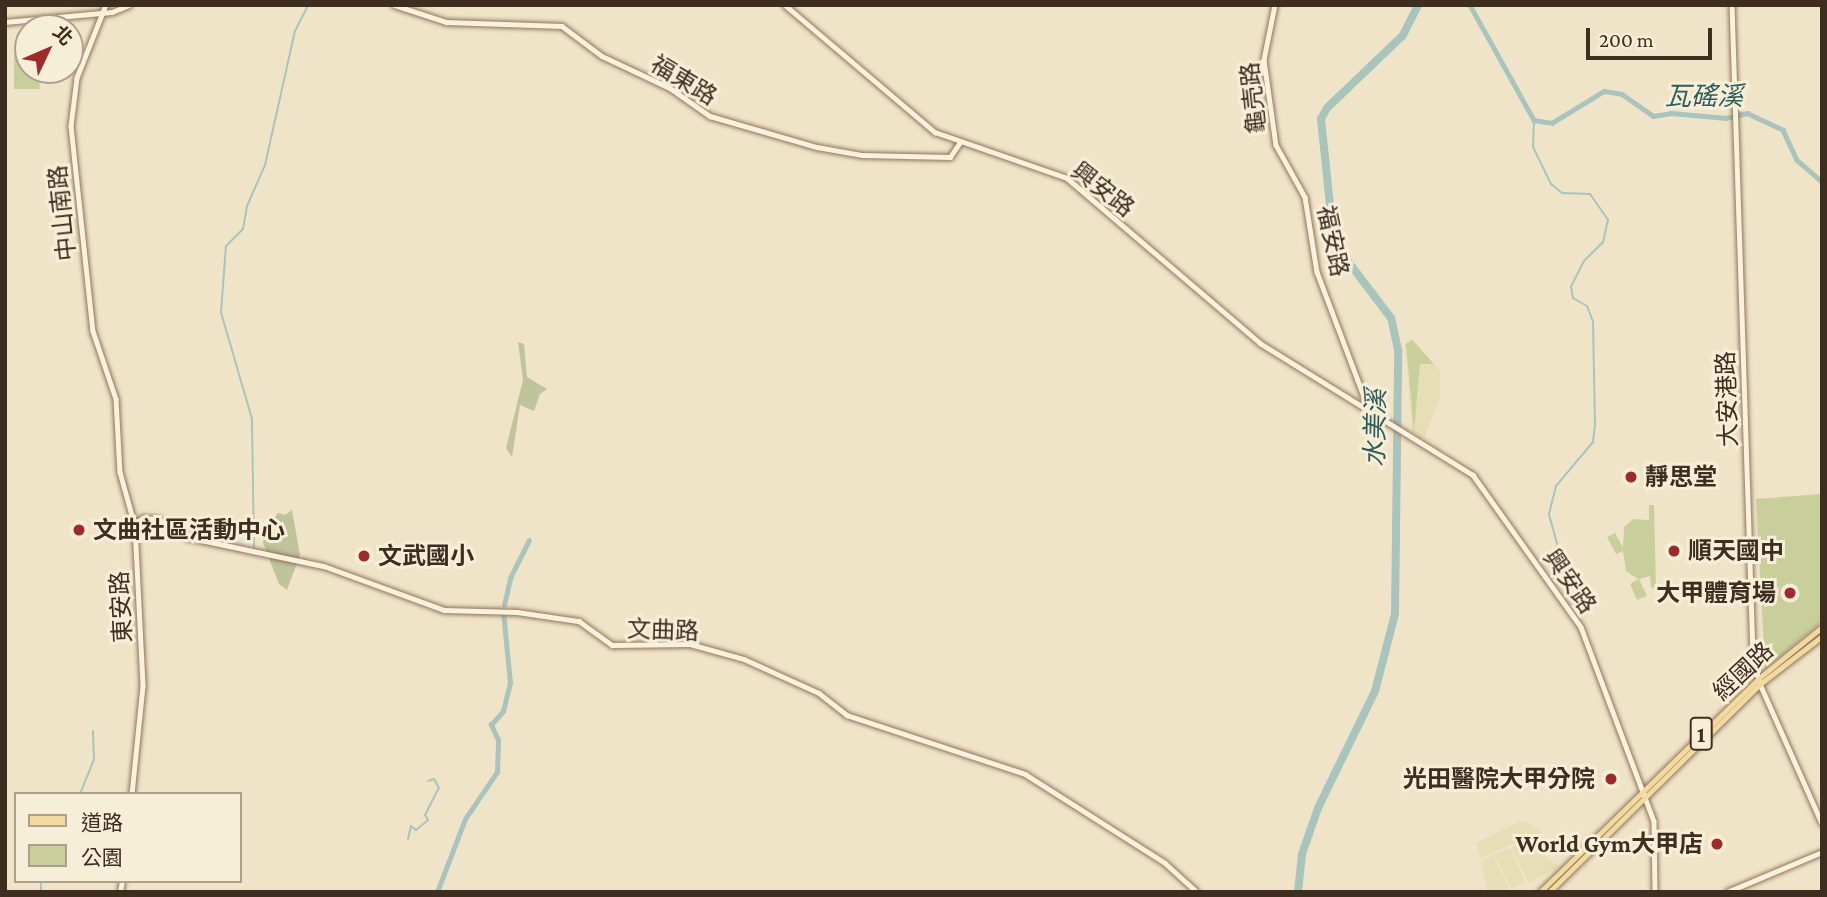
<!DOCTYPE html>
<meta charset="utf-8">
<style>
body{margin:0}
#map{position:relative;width:1827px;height:897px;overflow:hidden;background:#f0e4c8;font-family:"Crimson Pro","Noto Sans TC",serif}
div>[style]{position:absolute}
.farmland>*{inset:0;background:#e6deb5}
.green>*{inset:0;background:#c9cf9b}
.cemetery>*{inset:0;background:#bfc49a}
.stream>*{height:2px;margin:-1px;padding:0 1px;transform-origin:1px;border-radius:1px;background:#a9c4bc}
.canal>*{height:4.5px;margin:-2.25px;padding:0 2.25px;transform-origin:2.25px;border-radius:2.25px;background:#a9c4bc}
.river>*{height:8px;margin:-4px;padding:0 4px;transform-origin:4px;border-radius:4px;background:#a9c4bc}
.roads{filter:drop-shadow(0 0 2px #8d765c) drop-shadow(0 0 2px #8d765c)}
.tertiary>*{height:4.5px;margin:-2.25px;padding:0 2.25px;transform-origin:2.25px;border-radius:2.25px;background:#faf1dc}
.secondary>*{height:4.5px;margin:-2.25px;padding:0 2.25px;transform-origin:2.25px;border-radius:2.25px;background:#faf1dc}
.primary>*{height:5px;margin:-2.5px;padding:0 2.5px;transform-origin:2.5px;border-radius:2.5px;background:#f3d9a0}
.dots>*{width:19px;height:19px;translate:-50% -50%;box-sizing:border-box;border:4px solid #f7eed8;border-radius:50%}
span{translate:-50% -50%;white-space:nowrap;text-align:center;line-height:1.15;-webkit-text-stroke:6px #f7eed8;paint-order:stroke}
.shield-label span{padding:2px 5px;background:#f7eed8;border:2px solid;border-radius:5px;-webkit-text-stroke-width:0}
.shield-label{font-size:23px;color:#3d2e20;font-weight:700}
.street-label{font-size:24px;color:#3d2e20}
.poi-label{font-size:24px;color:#3d2e20;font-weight:700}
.left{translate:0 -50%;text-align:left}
.right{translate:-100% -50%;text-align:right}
.water-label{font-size:26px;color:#2f5d5a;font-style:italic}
.frame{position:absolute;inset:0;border:7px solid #3d2e20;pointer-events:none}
.legend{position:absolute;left:14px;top:792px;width:228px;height:91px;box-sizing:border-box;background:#f7eed8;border:2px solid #ada18e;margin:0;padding:9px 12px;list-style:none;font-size:21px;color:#3d2e20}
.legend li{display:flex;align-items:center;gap:14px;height:35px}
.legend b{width:35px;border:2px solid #ada18e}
.north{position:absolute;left:14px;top:14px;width:70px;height:70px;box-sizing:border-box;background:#f7eed8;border:2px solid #ada18e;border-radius:50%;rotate:46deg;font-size:19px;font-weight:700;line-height:28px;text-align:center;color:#3d2e20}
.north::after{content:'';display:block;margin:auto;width:24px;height:32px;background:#9e2a2b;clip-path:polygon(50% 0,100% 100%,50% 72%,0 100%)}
.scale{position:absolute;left:1586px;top:28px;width:126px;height:32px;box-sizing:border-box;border:4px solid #3d2e20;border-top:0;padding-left:9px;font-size:21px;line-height:24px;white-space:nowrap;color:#3d2e20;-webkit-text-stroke:5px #f7eed8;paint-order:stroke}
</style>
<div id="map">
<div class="farmland">
<div style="clip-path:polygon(1413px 339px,1440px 371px,1440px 398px,1424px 438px,1412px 432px,1405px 343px)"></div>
<div style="clip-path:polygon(1523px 820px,1542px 832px,1481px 858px,1476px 843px)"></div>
<div style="clip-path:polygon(1524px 842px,1560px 867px,1528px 883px,1512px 847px)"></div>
<div style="clip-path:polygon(1511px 848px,1525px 882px,1511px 889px,1494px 854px)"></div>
<div style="clip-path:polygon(1493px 855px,1509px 889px,1504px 892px,1488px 892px,1481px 862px)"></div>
</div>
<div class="green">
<div style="clip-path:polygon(14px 55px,28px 56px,28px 70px,38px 70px,40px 89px,14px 89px)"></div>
<div style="clip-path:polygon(1412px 340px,1434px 364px,1420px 364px,1414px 432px,1406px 344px)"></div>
<div style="clip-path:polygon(1822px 494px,1822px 622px,1765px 669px,1756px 499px)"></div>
<div style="clip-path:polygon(1649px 505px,1654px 505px,1656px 587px,1651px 588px,1650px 576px,1639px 579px,1647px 596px,1637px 600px,1630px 584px,1638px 579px,1626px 571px,1623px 551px,1616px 554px,1607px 537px,1615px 533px,1623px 548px,1624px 527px,1633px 519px,1649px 520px)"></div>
</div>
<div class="cemetery">
<div style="clip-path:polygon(518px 342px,524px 344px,527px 377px,547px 389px,540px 394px,534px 411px,520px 405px,512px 457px,506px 448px,523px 380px)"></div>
<div style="clip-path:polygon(292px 510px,300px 555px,287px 590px,279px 584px,263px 543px,265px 532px,278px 513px,285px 515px)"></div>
</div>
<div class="stream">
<div style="left:1534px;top:120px;width:27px;rotate:92deg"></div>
<div style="left:1533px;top:147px;width:41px;rotate:64.1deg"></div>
<div style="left:1551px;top:184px;width:14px;rotate:39deg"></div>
<div style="left:1562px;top:193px;width:28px;rotate:2deg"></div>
<div style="left:1590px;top:194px;width:32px;rotate:55deg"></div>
<div style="left:1608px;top:220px;width:23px;rotate:103deg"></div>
<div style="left:1603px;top:242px;width:27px;rotate:135deg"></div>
<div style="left:1584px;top:261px;width:29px;rotate:117deg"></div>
<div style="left:1571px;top:287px;width:11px;rotate:80deg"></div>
<div style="left:1573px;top:298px;width:16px;rotate:30deg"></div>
<div style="left:1587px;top:306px;width:17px;rotate:69deg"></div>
<div style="left:1593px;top:322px;width:103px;rotate:88.9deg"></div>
<div style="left:1595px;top:425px;width:17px;rotate:97deg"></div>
<div style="left:1593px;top:442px;width:57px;rotate:130.1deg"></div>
<div style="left:1556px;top:486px;width:30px;rotate:104deg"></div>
<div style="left:1549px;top:515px;width:66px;rotate:74.1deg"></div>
<div style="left:254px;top:549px;width:130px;rotate:-90.9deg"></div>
<div style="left:252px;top:419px;width:111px;rotate:-106.2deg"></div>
<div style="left:221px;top:312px;width:66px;rotate:-85.7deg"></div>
<div style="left:226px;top:246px;width:24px;rotate:-45deg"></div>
<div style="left:243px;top:229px;width:23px;rotate:-80deg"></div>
<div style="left:247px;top:206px;width:45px;rotate:-66.3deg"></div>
<div style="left:265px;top:165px;width:137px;rotate:-77.4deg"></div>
<div style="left:295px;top:31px;width:29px;rotate:-63deg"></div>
<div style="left:80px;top:794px;width:37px;rotate:-68deg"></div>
<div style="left:94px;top:760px;width:29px;rotate:-92deg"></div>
<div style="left:408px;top:839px;width:13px;rotate:-77deg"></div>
<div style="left:411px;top:826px;width:6px;rotate:39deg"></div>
<div style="left:416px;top:830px;width:16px;rotate:-40deg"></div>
<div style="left:428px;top:820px;width:6px;rotate:-121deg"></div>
<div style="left:425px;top:815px;width:30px;rotate:-63deg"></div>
<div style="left:439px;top:788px;width:10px;rotate:-119deg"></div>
<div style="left:434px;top:779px;width:6px;rotate:162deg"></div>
<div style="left:41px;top:881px;width:11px;rotate:90deg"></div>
</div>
<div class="canal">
<div style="left:1470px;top:5px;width:132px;rotate:60.9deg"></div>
<div style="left:1534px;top:120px;width:18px;rotate:9deg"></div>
<div style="left:1552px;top:123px;width:61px;rotate:-31.6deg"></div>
<div style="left:1604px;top:91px;width:18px;rotate:9deg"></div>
<div style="left:1622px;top:94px;width:38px;rotate:35deg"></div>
<div style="left:1653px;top:116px;width:18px;rotate:-9deg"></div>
<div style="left:1671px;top:113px;width:55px;rotate:5.2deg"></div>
<div style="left:1726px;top:118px;width:22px;rotate:-13deg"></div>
<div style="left:1747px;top:113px;width:40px;rotate:25deg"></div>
<div style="left:1783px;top:130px;width:33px;rotate:65deg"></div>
<div style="left:1797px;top:160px;width:33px;rotate:41deg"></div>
<div style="left:504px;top:605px;width:28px;rotate:-77deg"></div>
<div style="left:510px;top:578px;width:42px;rotate:-63.4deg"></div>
<div style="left:437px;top:892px;width:78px;rotate:-69deg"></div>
<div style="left:465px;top:819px;width:57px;rotate:-55.8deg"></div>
<div style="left:497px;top:772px;width:32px;rotate:-88deg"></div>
<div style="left:498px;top:740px;width:17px;rotate:-115deg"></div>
<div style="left:491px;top:725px;width:18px;rotate:-49deg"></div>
<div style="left:503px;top:711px;width:29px;rotate:-76deg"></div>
<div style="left:510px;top:683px;width:72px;rotate:-95.6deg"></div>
</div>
<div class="river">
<div style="left:1298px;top:892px;width:38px;rotate:-84deg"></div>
<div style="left:1302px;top:854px;width:49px;rotate:-70.8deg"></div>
<div style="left:1318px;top:808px;width:130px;rotate:-64deg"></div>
<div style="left:1375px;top:691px;width:80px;rotate:-75.4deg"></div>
<div style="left:1395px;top:614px;width:264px;rotate:-89.3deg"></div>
<div style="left:1398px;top:350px;width:33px;rotate:-102deg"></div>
<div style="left:1391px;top:318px;width:94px;rotate:-127.2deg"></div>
<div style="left:1334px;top:243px;width:125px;rotate:-96deg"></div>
<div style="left:1321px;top:119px;width:13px;rotate:-61deg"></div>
<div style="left:1327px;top:108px;width:105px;rotate:-43.8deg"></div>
<div style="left:1403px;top:35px;width:34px;rotate:-63deg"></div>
</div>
<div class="roads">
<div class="tertiary">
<div style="left:106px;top:5px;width:79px;rotate:111.7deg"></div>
<div style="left:77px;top:78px;width:48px;rotate:97.1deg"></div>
<div style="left:71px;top:126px;width:206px;rotate:83.9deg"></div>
<div style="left:93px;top:331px;width:72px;rotate:71.3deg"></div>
<div style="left:116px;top:399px;width:73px;rotate:86.9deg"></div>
<div style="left:120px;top:472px;width:56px;rotate:74.5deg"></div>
<div style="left:135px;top:526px;width:160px;rotate:87.1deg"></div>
<div style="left:143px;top:686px;width:109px;rotate:95.8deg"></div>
<div style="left:394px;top:5px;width:55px;rotate:18.1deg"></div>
<div style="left:446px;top:22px;width:116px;rotate:2deg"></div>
<div style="left:562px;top:26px;width:50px;rotate:36.9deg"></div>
<div style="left:602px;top:56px;width:75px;rotate:25.2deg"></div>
<div style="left:670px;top:88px;width:49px;rotate:35deg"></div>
<div style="left:710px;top:116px;width:111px;rotate:16.2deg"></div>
<div style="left:817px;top:147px;width:46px;rotate:10.1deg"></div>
<div style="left:862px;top:155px;width:88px;rotate:1.3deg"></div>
<div style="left:950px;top:157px;width:18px;rotate:-56deg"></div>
<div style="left:785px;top:5px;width:197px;rotate:40.3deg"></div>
<div style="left:935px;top:132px;width:140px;rotate:19.2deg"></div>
<div style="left:1067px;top:178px;width:254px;rotate:40.5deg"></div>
<div style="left:1260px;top:343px;width:251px;rotate:31.8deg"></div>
<div style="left:1473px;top:475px;width:186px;rotate:54.6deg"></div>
<div style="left:1581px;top:627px;width:207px;rotate:69.4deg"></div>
<div style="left:1654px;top:821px;width:71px;rotate:89.2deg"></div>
<div style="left:1275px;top:5px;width:56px;rotate:101.3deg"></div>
<div style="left:1264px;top:60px;width:86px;rotate:82deg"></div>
<div style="left:1276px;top:145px;width:60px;rotate:60.9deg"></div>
<div style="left:1305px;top:197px;width:76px;rotate:80.9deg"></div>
<div style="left:1317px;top:272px;width:144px;rotate:69.3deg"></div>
<div style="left:5px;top:22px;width:107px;rotate:-5.3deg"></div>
<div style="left:112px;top:12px;width:18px;rotate:-22deg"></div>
<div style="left:134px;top:524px;width:11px;rotate:-34deg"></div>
<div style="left:143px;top:518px;width:16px;rotate:4deg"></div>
<div style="left:159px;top:519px;width:33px;rotate:33deg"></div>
<div style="left:187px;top:537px;width:140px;rotate:12deg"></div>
<div style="left:324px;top:566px;width:128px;rotate:20.1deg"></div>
<div style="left:444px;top:610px;width:73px;rotate:1.6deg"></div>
<div style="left:517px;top:612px;width:63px;rotate:8.3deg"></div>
<div style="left:579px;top:621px;width:41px;rotate:36deg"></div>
<div style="left:612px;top:645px;width:78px;rotate:-0.7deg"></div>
<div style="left:690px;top:644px;width:56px;rotate:15.5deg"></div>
<div style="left:744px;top:659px;width:82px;rotate:24.4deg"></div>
<div style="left:819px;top:693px;width:36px;rotate:38deg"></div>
<div style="left:847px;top:715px;width:188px;rotate:18.3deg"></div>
<div style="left:1025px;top:774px;width:166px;rotate:32.4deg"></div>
<div style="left:1165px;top:863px;width:43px;rotate:42.2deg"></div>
<div style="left:120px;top:892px;width:11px;rotate:-80deg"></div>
<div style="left:1727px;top:892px;width:103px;rotate:-22.8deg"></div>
</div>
<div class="secondary">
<div style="left:1732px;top:5px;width:649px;rotate:88.15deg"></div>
<div style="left:1753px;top:654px;width:31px;rotate:77deg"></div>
<div style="left:1760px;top:684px;width:152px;rotate:66deg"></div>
</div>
<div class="primary">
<div style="left:1540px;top:892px;width:306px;rotate:-44.3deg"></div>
<div style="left:1759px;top:678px;width:81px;rotate:-39deg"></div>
<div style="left:1549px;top:892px;width:296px;rotate:-44.6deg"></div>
<div style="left:1760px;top:684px;width:78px;rotate:-37.7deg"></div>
</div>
</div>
<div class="dots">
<div style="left:1631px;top:477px;background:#9e2a2b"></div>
<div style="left:79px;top:530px;background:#9e2a2b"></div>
<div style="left:1674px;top:551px;background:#9e2a2b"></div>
<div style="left:364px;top:556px;background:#9e2a2b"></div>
<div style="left:1790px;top:593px;background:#9e2a2b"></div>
<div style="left:1611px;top:779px;background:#9e2a2b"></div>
<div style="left:1717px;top:844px;background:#9e2a2b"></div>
</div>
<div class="shield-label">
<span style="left:1701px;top:734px">1</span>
</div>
<div class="street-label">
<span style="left:684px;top:80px;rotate:31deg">福東路</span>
<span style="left:1253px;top:98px;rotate:-96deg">龜壳路</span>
<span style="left:1103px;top:189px;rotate:38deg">興安路</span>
<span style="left:62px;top:213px;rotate:-96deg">中山南路</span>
<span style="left:1333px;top:241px;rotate:78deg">福安路</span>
<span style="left:1727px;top:399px;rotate:-92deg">大安港路</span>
<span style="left:1570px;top:581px;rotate:55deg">興安路</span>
<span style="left:121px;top:607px;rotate:-93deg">東安路</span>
<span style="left:663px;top:630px;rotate:2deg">文曲路</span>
<span style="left:1743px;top:671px;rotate:-43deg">經國路</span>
</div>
<div class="poi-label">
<span class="left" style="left:1645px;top:477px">靜思堂</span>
<span class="left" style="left:93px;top:530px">文曲社區活動中心</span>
<span class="left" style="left:1688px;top:551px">順天國中</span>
<span class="left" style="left:378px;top:556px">文武國小</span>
<span class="right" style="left:1776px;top:593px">大甲體育場</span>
<span class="right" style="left:1595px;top:779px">光田醫院大甲分院</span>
<span class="right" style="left:1703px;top:844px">World Gym大甲店</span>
</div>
<div class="water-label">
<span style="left:1704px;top:97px">瓦磘溪</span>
<span style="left:1376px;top:428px;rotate:-89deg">水美溪</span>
</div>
<div class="frame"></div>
<ul class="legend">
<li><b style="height:9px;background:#f3d9a0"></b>道路</li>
<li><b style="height:19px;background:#c9cf9b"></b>公園</li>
</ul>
<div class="north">北</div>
<div class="scale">200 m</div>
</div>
